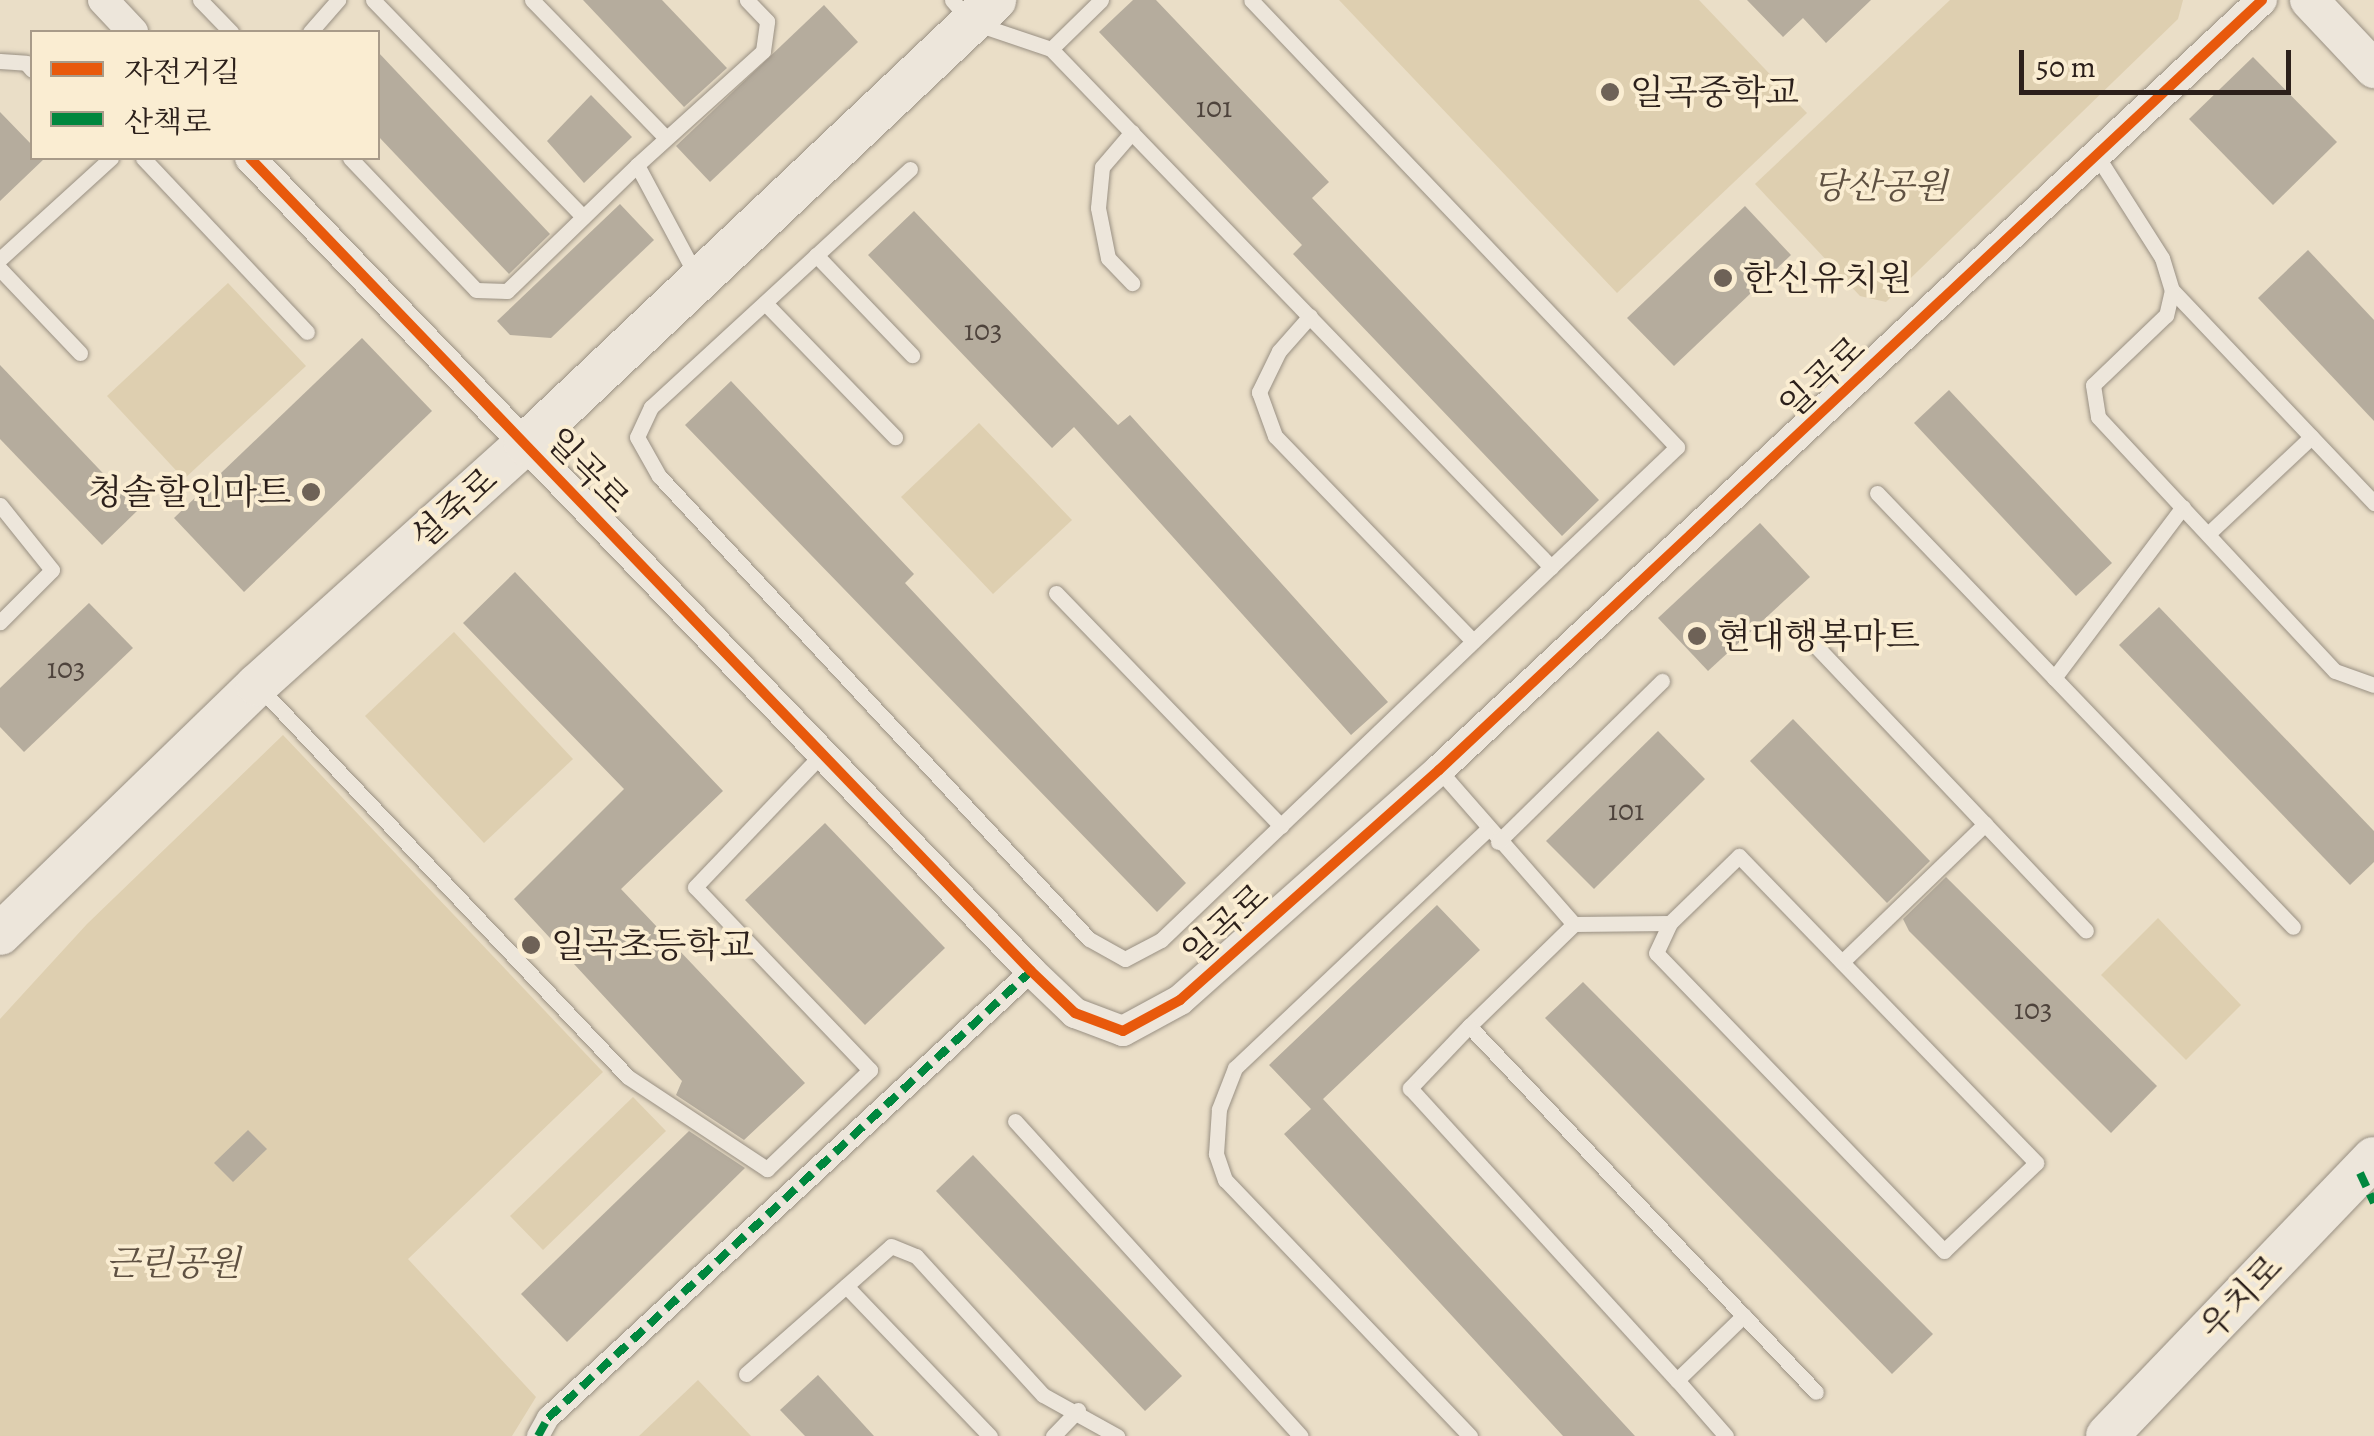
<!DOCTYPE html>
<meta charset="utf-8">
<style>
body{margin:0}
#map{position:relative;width:2374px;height:1436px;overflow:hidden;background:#eadec7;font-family:Alegreya,"Noto Serif KR",serif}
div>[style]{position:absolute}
.green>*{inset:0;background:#decfb0}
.building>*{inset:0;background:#b5ac9d}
.roads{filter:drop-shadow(0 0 2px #999083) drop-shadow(0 0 2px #999083)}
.service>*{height:15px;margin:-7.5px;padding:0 7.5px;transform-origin:7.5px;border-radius:7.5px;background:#ede6db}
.pedestrian>*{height:22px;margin:-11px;padding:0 11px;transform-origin:11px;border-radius:11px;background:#ede6db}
.minor>*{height:30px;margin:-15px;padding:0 15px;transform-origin:15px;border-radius:15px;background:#ede6db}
.tertiary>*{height:38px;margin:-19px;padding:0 19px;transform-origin:19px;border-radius:19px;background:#ede6db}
.secondary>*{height:42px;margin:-21px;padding:0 21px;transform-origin:21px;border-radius:21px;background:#ede6db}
.quiet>*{height:8px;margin-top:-4px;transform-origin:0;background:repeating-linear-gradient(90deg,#00873e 0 15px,transparent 0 23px)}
.cycleway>*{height:10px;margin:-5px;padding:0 5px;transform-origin:5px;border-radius:5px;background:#e8590c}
.dots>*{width:28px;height:28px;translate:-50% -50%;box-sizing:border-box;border:5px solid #faedd2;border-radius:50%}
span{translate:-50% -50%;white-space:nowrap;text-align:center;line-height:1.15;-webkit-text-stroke:8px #faedd2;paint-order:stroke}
.number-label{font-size:30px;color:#4e433c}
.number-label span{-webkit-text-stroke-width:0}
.poi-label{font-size:35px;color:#2c201b}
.left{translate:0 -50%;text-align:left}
.right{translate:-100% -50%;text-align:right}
.park-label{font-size:35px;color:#5f5142;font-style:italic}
.street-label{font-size:35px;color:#2c201b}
.legend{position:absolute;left:30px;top:30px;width:350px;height:130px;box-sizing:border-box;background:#faedd2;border:2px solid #a89b89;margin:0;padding:12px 18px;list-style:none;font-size:30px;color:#2c201b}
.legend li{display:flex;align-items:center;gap:20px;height:50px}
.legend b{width:50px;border:2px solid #a89b89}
.scale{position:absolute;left:2019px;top:50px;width:272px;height:45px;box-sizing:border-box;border:5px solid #2c201b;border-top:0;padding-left:12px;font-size:30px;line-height:35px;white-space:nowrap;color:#2c201b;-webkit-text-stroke:8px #faedd2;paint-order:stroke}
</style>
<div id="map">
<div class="green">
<div style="clip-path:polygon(1339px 0,1699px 0,1807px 113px,1617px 293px)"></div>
<div style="clip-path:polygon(1950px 0,2183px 0,2178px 19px,1886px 302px,1860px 296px,1755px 184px)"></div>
<div style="clip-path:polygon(228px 283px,306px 366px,184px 479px,107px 396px)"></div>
<div style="clip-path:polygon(979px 423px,1072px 520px,993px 594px,901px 497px)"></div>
<div style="clip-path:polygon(454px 632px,573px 759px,484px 843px,365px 716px)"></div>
<div style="clip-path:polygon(283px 735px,603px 1072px,408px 1259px,536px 1397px,512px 1436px,0 1436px,0 1019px,87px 924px)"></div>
<div style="clip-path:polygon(2158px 918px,2241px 1005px,2186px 1060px,2101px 975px)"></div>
<div style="clip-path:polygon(633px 1097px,666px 1131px,543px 1250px,510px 1216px)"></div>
<div style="clip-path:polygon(698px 1380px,751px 1436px,639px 1436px)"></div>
</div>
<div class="building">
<div style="clip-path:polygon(583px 0,662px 0,727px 68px,684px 107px)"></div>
<div style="clip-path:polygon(1133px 0,1156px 0,1329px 182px,1312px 198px,1599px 500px,1562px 536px,1293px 254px,1302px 245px,1099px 32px)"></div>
<div style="clip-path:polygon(1747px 0,1871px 0,1826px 43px,1803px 18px,1783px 37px)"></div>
<div style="clip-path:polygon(824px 5px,858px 42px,710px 182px,676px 146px)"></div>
<div style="clip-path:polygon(378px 52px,550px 234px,509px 274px,378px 136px)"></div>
<div style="clip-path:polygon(2253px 57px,2337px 142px,2273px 205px,2189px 119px)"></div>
<div style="clip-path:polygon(591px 95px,632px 137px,584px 183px,547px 141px)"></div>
<div style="clip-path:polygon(0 112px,32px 145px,32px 158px,45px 158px,0 201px)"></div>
<div style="clip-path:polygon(620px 204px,654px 240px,551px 338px,510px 335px,497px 321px)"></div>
<div style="clip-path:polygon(1745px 206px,1791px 255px,1674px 366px,1627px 318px)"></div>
<div style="clip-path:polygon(914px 211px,1118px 425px,1130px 415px,1388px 702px,1351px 735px,1074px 427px,1052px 448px,868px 255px)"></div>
<div style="clip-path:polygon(2308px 250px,2374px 320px,2374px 421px,2258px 298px)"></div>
<div style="clip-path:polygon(362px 338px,432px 411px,244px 592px,174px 518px)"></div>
<div style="clip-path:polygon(0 365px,138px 510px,102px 545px,0 439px)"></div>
<div style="clip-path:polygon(731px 381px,914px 574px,905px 583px,1186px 883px,1157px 912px,685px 425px)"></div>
<div style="clip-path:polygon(1949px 390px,2112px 563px,2076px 596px,1914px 423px)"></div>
<div style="clip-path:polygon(1760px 523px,1810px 577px,1708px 671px,1658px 618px)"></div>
<div style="clip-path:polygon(515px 572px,723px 791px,621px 889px,805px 1083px,744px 1140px,676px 1095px,682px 1081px,514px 899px,624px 789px,463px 623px)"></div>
<div style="clip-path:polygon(89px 603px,133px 648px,24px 752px,0 727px,0 688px)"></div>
<div style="clip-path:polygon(2159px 607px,2374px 831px,2374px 862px,2350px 885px,2119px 645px)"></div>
<div style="clip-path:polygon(1793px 719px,1930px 861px,1887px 903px,1750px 761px)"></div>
<div style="clip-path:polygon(1658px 731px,1705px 779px,1594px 889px,1546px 841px)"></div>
<div style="clip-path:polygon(825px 823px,945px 948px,865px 1025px,745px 900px)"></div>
<div style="clip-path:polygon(1946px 877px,2157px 1086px,2111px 1133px,1909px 931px,1903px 919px)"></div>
<div style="clip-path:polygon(1437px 905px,1480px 950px,1323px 1099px,1635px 1436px,1563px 1436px,1284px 1134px,1311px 1109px,1269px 1065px)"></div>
<div style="clip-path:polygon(1583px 982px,1933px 1334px,1892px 1374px,1545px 1018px)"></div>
<div style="clip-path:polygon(248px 1130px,267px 1149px,233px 1182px,214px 1163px)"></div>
<div style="clip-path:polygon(689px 1131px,745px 1168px,567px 1342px,521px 1294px)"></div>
<div style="clip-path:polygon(973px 1155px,1182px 1376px,1145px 1411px,936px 1191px)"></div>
<div style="clip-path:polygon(818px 1375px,874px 1436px,805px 1436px,780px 1410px)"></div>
</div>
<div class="roads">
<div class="service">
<div style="left:200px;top:0;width:45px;rotate:45.9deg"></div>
<div style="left:373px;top:0;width:302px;rotate:45.9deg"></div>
<div style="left:532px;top:0;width:192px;rotate:45.8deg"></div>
<div style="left:952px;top:0;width:29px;rotate:49deg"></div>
<div style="left:971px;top:22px;width:84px;rotate:18.6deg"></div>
<div style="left:1051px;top:49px;width:720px;rotate:46.01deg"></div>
<div style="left:1551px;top:567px;width:174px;rotate:-43.6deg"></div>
<div style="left:1677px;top:447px;width:617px;rotate:-133.62deg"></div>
<div style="left:310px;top:32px;width:43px;rotate:-48.8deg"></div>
<div style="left:1051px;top:49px;width:70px;rotate:-44.4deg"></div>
<div style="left:0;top:61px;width:26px;rotate:4deg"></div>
<div style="left:26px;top:63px;width:9px;rotate:49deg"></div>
<div style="left:1132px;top:132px;width:46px;rotate:130.6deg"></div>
<div style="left:1102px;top:167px;width:41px;rotate:95.6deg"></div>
<div style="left:1098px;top:208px;width:51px;rotate:78.7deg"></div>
<div style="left:1108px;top:258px;width:35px;rotate:46deg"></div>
<div style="left:143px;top:158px;width:239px;rotate:46.7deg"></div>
<div style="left:350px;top:158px;width:182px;rotate:46.3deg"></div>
<div style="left:476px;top:290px;width:31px;rotate:2deg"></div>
<div style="left:507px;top:291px;width:181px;rotate:-44.1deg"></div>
<div style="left:637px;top:165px;width:127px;rotate:61.8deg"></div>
<div style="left:2099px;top:159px;width:117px;rotate:57.5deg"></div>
<div style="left:2162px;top:258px;width:34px;rotate:73deg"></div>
<div style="left:2172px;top:290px;width:294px;rotate:46.5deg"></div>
<div style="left:637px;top:165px;width:170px;rotate:-42.1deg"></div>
<div style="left:763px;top:51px;width:30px;rotate:-82deg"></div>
<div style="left:767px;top:21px;width:29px;rotate:-134deg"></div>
<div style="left:910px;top:169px;width:352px;rotate:137.4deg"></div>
<div style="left:651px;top:407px;width:33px;rotate:115deg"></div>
<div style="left:637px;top:437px;width:45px;rotate:60.6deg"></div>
<div style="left:659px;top:476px;width:632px;rotate:47.12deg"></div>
<div style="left:1089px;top:939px;width:41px;rotate:29.1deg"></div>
<div style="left:1125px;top:959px;width:41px;rotate:-27.8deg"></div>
<div style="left:1161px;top:940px;width:540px;rotate:-43.72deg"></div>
<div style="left:816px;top:255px;width:139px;rotate:46.2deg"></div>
<div style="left:0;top:259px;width:150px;rotate:-42.3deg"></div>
<div style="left:0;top:269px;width:116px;rotate:46.4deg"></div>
<div style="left:2172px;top:290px;width:26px;rotate:103deg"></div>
<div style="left:2166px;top:315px;width:101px;rotate:136.2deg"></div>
<div style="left:2093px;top:385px;width:32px;rotate:81deg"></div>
<div style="left:2098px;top:417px;width:347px;rotate:47deg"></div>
<div style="left:2335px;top:671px;width:41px;rotate:19.7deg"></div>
<div style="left:765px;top:303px;width:187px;rotate:45.9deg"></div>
<div style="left:1310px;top:316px;width:47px;rotate:131.5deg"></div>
<div style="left:1279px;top:351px;width:46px;rotate:116deg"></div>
<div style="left:1259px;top:392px;width:47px;rotate:70deg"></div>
<div style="left:1275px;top:436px;width:285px;rotate:46deg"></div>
<div style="left:1877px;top:493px;width:601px;rotate:46.21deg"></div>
<div style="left:0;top:505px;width:83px;rotate:51.3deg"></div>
<div style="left:52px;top:570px;width:74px;rotate:135deg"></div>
<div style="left:2210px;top:532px;width:139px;rotate:-43.2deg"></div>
<div style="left:1056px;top:593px;width:324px;rotate:46deg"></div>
<div style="left:1814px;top:644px;width:395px;rotate:46.5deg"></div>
<div style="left:2054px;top:678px;width:214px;rotate:-53deg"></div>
<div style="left:260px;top:688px;width:535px;rotate:46.59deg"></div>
<div style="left:628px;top:1077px;width:167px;rotate:33.5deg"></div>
<div style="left:767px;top:1169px;width:143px;rotate:-43.9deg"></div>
<div style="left:870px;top:1070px;width:253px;rotate:-133.7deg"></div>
<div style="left:695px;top:887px;width:184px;rotate:-46.3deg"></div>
<div style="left:1439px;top:770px;width:205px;rotate:48.8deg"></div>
<div style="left:1574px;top:924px;width:146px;rotate:135.8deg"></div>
<div style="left:1469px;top:1026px;width:504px;rotate:46.53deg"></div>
<div style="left:1498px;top:842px;width:230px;rotate:-44.5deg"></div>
<div style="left:1574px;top:924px;width:96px;rotate:-0.6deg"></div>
<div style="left:1670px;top:923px;width:96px;rotate:-44.2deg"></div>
<div style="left:1739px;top:856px;width:427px;rotate:45.9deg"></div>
<div style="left:2036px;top:1163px;width:127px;rotate:136.3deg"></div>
<div style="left:1944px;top:1251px;width:414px;rotate:-134deg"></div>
<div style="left:1656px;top:953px;width:33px;rotate:-65deg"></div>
<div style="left:1842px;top:962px;width:199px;rotate:-44deg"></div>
<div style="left:1469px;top:1026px;width:86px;rotate:133.6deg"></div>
<div style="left:1410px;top:1088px;width:396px;rotate:47.6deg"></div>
<div style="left:1015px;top:1121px;width:425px;rotate:47.8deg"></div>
<div style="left:846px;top:1286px;width:208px;rotate:46.2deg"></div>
<div style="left:746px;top:1374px;width:193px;rotate:-41.4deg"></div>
<div style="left:891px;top:1246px;width:27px;rotate:22deg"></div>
<div style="left:916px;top:1256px;width:188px;rotate:47.6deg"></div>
<div style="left:1043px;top:1395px;width:85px;rotate:29deg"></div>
<div style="left:1053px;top:1436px;width:36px;rotate:-46deg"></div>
<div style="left:1470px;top:1436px;width:354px;rotate:-133.7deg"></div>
<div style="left:1225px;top:1180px;width:28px;rotate:-109deg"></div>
<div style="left:1216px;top:1154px;width:45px;rotate:-86.2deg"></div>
<div style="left:1219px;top:1109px;width:44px;rotate:-68.7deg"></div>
<div style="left:1235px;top:1068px;width:347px;rotate:-43.4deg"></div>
<div style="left:1726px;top:1436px;width:74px;rotate:-131.2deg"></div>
<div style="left:1677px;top:1380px;width:93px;rotate:-44.1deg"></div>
</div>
<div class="pedestrian">
<div style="left:538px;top:1436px;width:21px;rotate:-61deg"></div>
<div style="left:548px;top:1418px;width:658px;rotate:-42.78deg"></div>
</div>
<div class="minor">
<div style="left:103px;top:0;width:44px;rotate:46.8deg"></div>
<div style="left:250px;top:158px;width:1127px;rotate:46.15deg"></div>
<div style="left:1031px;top:971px;width:61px;rotate:43.7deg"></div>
<div style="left:1075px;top:1013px;width:51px;rotate:20.6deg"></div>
<div style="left:1123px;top:1031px;width:65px;rotate:-28.5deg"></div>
<div style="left:1180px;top:1000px;width:346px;rotate:-41.6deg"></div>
<div style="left:1439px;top:770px;width:1127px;rotate:-43.09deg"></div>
</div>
<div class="tertiary">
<div style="left:2309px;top:0;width:95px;rotate:46.7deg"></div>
</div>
<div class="secondary">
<div style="left:0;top:934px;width:358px;rotate:-44.1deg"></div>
<div style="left:257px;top:685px;width:360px;rotate:-42deg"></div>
<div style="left:525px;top:444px;width:647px;rotate:-43.37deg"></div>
<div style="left:2107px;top:1436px;width:385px;rotate:-46.2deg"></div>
</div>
</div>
<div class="quiet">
<div style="left:2360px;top:1173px;width:33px;rotate:65deg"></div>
<div style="left:538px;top:1436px;width:21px;rotate:-61deg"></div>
<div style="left:548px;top:1418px;width:658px;rotate:-42.78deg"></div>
</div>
<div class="cycleway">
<div style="left:250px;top:158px;width:1127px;rotate:46.15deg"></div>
<div style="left:1031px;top:971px;width:61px;rotate:43.7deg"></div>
<div style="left:1075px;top:1013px;width:51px;rotate:20.6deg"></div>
<div style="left:1123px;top:1031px;width:65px;rotate:-28.5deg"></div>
<div style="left:1180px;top:1000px;width:346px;rotate:-41.6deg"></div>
<div style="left:1439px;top:770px;width:1127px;rotate:-43.09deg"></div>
</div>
<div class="dots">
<div style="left:1610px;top:92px;background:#6e6257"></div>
<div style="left:1723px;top:278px;background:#6e6257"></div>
<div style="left:311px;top:492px;background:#6e6257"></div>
<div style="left:1697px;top:636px;background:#6e6257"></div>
<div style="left:531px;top:945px;background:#6e6257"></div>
</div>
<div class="number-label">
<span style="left:1214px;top:107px">101</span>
<span style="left:983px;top:330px">103</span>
<span style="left:66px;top:668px">103</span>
<span style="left:1626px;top:810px">101</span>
<span style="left:2033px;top:1009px">103</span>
</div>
<div class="poi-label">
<span class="left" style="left:1630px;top:92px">일곡중학교</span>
<span class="left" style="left:1743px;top:278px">한신유치원</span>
<span class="right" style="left:291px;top:492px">청솔할인마트</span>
<span class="left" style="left:1717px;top:636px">현대행복마트</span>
<span class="left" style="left:551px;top:945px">일곡초등학교</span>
</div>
<div class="park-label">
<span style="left:1880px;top:186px">당산공원</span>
<span style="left:173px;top:1263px">근린공원</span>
</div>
<div class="street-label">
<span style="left:1822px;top:377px;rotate:-43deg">일곡로</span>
<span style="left:588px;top:470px;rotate:46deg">일곡로</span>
<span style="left:454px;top:508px;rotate:-42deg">설죽로</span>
<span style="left:1225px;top:924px;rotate:-42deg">일곡로</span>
<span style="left:2241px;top:1297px;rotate:-46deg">우치로</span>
</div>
<ul class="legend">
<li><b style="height:12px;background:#e8590c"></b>자전거길</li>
<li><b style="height:12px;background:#00873e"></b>산책로</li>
</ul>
<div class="scale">50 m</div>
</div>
